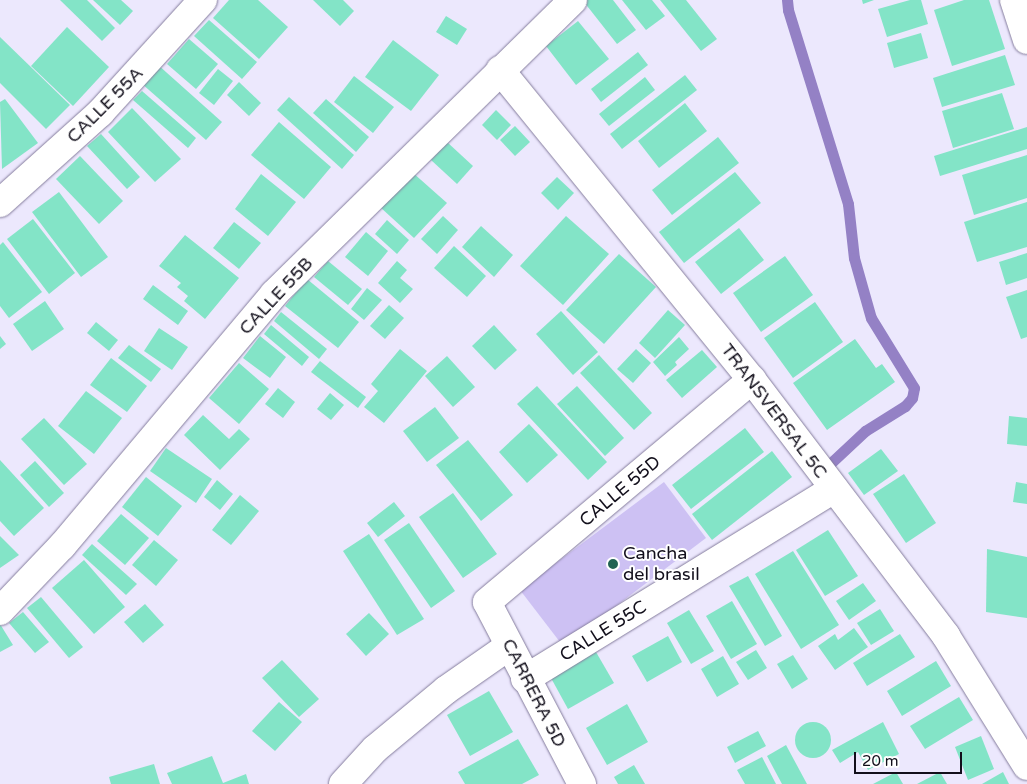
<!DOCTYPE html>
<style>
body{margin:0}
#map{position:relative;width:1027px;height:784px;overflow:hidden;background:#ece8fd;font-family:"Varela Round",sans-serif}
div>[style]{position:absolute}
.green>*{inset:0;background:#cdc1f3}
.stream>*{height:11px;margin:-5.5px;padding:0 5.5px;transform-origin:5.5px;border-radius:5.5px;background:#9481c5}
.building>*{inset:0;background:#83e4c7}
.round{border-radius:50%}
.roads{filter:drop-shadow(0 0 1px #847c9d) drop-shadow(0 0 1px #847c9d)}
.minor>*{height:28px;margin:-14px;padding:0 14px;transform-origin:14px;border-radius:14px;background:#fff}
.dots>*{width:14px;height:14px;translate:-50% -50%;box-sizing:border-box;border:2px solid #fff;border-radius:50%}
span{translate:-50% -50%;white-space:nowrap;text-align:center;line-height:1.15;-webkit-text-stroke:4px #fff;paint-order:stroke}
.street-label{font-size:18px;color:#120f1b}
.poi-label{font-size:18px;color:#120f1b}
.left{translate:0 -50%;text-align:left}
.scale{position:absolute;left:854px;top:752px;width:108px;height:22px;box-sizing:border-box;border:2px solid #120f1b;border-top:0;padding-left:6px;font-size:15px;line-height:18px;white-space:nowrap;color:#120f1b;-webkit-text-stroke:4px #fff;paint-order:stroke}
</style>
<div id="map">
<div class="green">
<div style="clip-path:polygon(664px 482px,706px 538px,563px 646px,520px 590px)"></div>
</div>
<div class="stream">
<div style="left:787px;top:0;width:10px;rotate:84deg"></div>
<div style="left:788px;top:10px;width:203px;rotate:72.8deg"></div>
<div style="left:848px;top:204px;width:54px;rotate:83.7deg"></div>
<div style="left:854px;top:258px;width:62px;rotate:74.2deg"></div>
<div style="left:871px;top:318px;width:82px;rotate:58.4deg"></div>
<div style="left:914px;top:388px;width:10px;rotate:101deg"></div>
<div style="left:912px;top:398px;width:11px;rotate:131deg"></div>
<div style="left:905px;top:406px;width:47px;rotate:148deg"></div>
<div style="left:865px;top:431px;width:60px;rotate:137deg"></div>
</div>
<div class="building">
<div style="clip-path:polygon(60px 0,87px 0,115px 28px,102px 41px)"></div>
<div style="clip-path:polygon(93px 0,121px 0,133px 11px,120px 25px)"></div>
<div style="clip-path:polygon(229px 0,258px 0,288px 27px,259px 59px,213px 18px)"></div>
<div style="clip-path:polygon(313px 0,343px 0,354px 11px,340px 26px)"></div>
<div style="clip-path:polygon(586px 0,613px 0,636px 30px,617px 44px,584px 2px)"></div>
<div style="clip-path:polygon(622px 0,652px 0,665px 16px,646px 30px)"></div>
<div style="clip-path:polygon(660px 0,686px 0,717px 39px,701px 51px)"></div>
<div style="clip-path:polygon(862px 0,874px 0,863px 4px)"></div>
<div style="clip-path:polygon(910px 0,921px 0,928px 24px,887px 37px,878px 9px)"></div>
<div style="clip-path:polygon(964px 0,989px 0,1005px 49px,952px 66px,934px 10px)"></div>
<div style="clip-path:polygon(446px 16px,467px 29px,457px 45px,436px 32px)"></div>
<div style="clip-path:polygon(209px 20px,257px 62px,242px 79px,194px 36px)"></div>
<div style="clip-path:polygon(578px 21px,609px 59px,576px 85px,546px 46px)"></div>
<div style="clip-path:polygon(67px 27px,109px 67px,73px 106px,31px 66px)"></div>
<div style="clip-path:polygon(921px 33px,928px 58px,894px 68px,887px 43px)"></div>
<div style="clip-path:polygon(0 37px,70px 105px,46px 129px,0 83px)"></div>
<div style="clip-path:polygon(189px 39px,218px 64px,196px 89px,167px 64px)"></div>
<div style="clip-path:polygon(393px 40px,439px 75px,411px 111px,365px 77px)"></div>
<div style="clip-path:polygon(638px 52px,648px 65px,601px 102px,591px 89px)"></div>
<div style="clip-path:polygon(1005px 55px,1015px 85px,942px 107px,933px 78px)"></div>
<div style="clip-path:polygon(157px 64px,222px 122px,206px 140px,141px 83px)"></div>
<div style="clip-path:polygon(218px 69px,233px 81px,214px 105px,199px 93px)"></div>
<div style="clip-path:polygon(685px 75px,697px 90px,622px 149px,610px 134px)"></div>
<div style="clip-path:polygon(354px 76px,394px 107px,373px 133px,334px 102px)"></div>
<div style="clip-path:polygon(645px 77px,655px 90px,609px 126px,599px 114px)"></div>
<div style="clip-path:polygon(239px 82px,261px 103px,249px 116px,227px 95px)"></div>
<div style="clip-path:polygon(142px 91px,196px 138px,188px 148px,133px 100px)"></div>
<div style="clip-path:polygon(1002px 93px,1014px 129px,953px 148px,942px 111px)"></div>
<div style="clip-path:polygon(289px 97px,354px 155px,342px 169px,277px 110px)"></div>
<div style="clip-path:polygon(5px 99px,38px 143px,2px 169px,0 102px)"></div>
<div style="clip-path:polygon(326px 99px,369px 137px,356px 152px,313px 113px)"></div>
<div style="clip-path:polygon(685px 103px,707px 131px,659px 168px,638px 141px)"></div>
<div style="clip-path:polygon(132px 108px,181px 159px,155px 182px,108px 132px)"></div>
<div style="clip-path:polygon(496px 110px,511px 125px,497px 140px,482px 125px)"></div>
<div style="clip-path:polygon(279px 122px,331px 167px,304px 199px,251px 155px)"></div>
<div style="clip-path:polygon(515px 126px,530px 142px,515px 156px,500px 140px)"></div>
<div style="clip-path:polygon(1027px 127px,1027px 149px,940px 176px,934px 156px)"></div>
<div style="clip-path:polygon(101px 134px,140px 177px,127px 189px,87px 146px)"></div>
<div style="clip-path:polygon(718px 137px,739px 163px,672px 215px,652px 190px)"></div>
<div style="clip-path:polygon(447px 142px,473px 166px,457px 184px,431px 160px)"></div>
<div style="clip-path:polygon(1027px 155px,1027px 198px,974px 215px,962px 175px)"></div>
<div style="clip-path:polygon(80px 156px,123px 201px,99px 224px,56px 179px)"></div>
<div style="clip-path:polygon(412px 172px,447px 203px,414px 238px,380px 207px)"></div>
<div style="clip-path:polygon(735px 172px,761px 203px,684px 263px,659px 232px)"></div>
<div style="clip-path:polygon(261px 174px,296px 202px,268px 236px,235px 209px)"></div>
<div style="clip-path:polygon(557px 177px,574px 193px,558px 210px,541px 193px)"></div>
<div style="clip-path:polygon(59px 192px,108px 257px,81px 277px,32px 212px)"></div>
<div style="clip-path:polygon(1027px 202px,1027px 247px,977px 262px,964px 222px)"></div>
<div style="clip-path:polygon(443px 216px,458px 230px,437px 254px,421px 239px)"></div>
<div style="clip-path:polygon(566px 216px,609px 254px,563px 305px,520px 266px)"></div>
<div style="clip-path:polygon(33px 219px,75px 273px,49px 294px,7px 239px)"></div>
<div style="clip-path:polygon(387px 220px,409px 240px,397px 254px,375px 234px)"></div>
<div style="clip-path:polygon(234px 222px,261px 243px,239px 269px,213px 248px)"></div>
<div style="clip-path:polygon(481px 226px,513px 255px,494px 277px,462px 247px)"></div>
<div style="clip-path:polygon(739px 228px,764px 260px,721px 294px,695px 262px)"></div>
<div style="clip-path:polygon(366px 232px,388px 251px,368px 276px,345px 257px)"></div>
<div style="clip-path:polygon(185px 235px,239px 278px,205px 319px,184px 301px,188px 296px,177px 287px,181px 283px,159px 266px)"></div>
<div style="clip-path:polygon(3px 242px,42px 292px,9px 318px,0 306px,0 245px)"></div>
<div style="clip-path:polygon(454px 246px,486px 276px,467px 297px,434px 268px)"></div>
<div style="clip-path:polygon(1027px 253px,1027px 278px,1006px 285px,999px 262px)"></div>
<div style="clip-path:polygon(619px 254px,656px 287px,604px 344px,566px 310px)"></div>
<div style="clip-path:polygon(785px 256px,813px 295px,761px 332px,733px 293px)"></div>
<div style="clip-path:polygon(328px 261px,362px 289px,348px 305px,314px 277px)"></div>
<div style="clip-path:polygon(397px 261px,407px 270px,400px 278px,413px 289px,400px 303px,378px 283px)"></div>
<div style="clip-path:polygon(307px 279px,359px 322px,338px 348px,285px 306px)"></div>
<div style="clip-path:polygon(153px 285px,188px 311px,178px 325px,143px 299px)"></div>
<div style="clip-path:polygon(367px 288px,382px 300px,364px 320px,351px 309px)"></div>
<div style="clip-path:polygon(1027px 290px,1027px 337px,1021px 339px,1006px 297px)"></div>
<div style="clip-path:polygon(45px 301px,64px 329px,32px 351px,13px 324px)"></div>
<div style="clip-path:polygon(815px 302px,843px 342px,793px 378px,764px 338px)"></div>
<div style="clip-path:polygon(389px 305px,404px 318px,385px 339px,370px 326px)"></div>
<div style="clip-path:polygon(668px 310px,685px 325px,655px 358px,639px 343px)"></div>
<div style="clip-path:polygon(561px 311px,598px 352px,573px 375px,536px 334px)"></div>
<div style="clip-path:polygon(281px 312px,327px 349px,319px 359px,274px 321px)"></div>
<div style="clip-path:polygon(96px 322px,118px 340px,109px 351px,87px 333px)"></div>
<div style="clip-path:polygon(271px 325px,309px 357px,302px 366px,264px 334px)"></div>
<div style="clip-path:polygon(494px 325px,517px 350px,495px 370px,472px 346px)"></div>
<div style="clip-path:polygon(159px 328px,188px 347px,172px 370px,144px 351px)"></div>
<div style="clip-path:polygon(0 336px,6px 344px,0 349px)"></div>
<div style="clip-path:polygon(260px 336px,286px 357px,270px 378px,243px 358px)"></div>
<div style="clip-path:polygon(679px 337px,689px 349px,675px 362px,677px 365px,665px 376px,653px 362px)"></div>
<div style="clip-path:polygon(855px 339px,876px 368px,882px 364px,895px 382px,827px 430px,793px 383px)"></div>
<div style="clip-path:polygon(129px 345px,161px 369px,151px 382px,118px 358px)"></div>
<div style="clip-path:polygon(400px 349px,427px 371px,384px 423px,364px 407px,378px 391px,371px 384px)"></div>
<div style="clip-path:polygon(636px 349px,651px 363px,633px 383px,617px 369px)"></div>
<div style="clip-path:polygon(702px 350px,717px 367px,682px 398px,666px 380px)"></div>
<div style="clip-path:polygon(599px 355px,652px 413px,634px 430px,580px 373px)"></div>
<div style="clip-path:polygon(447px 356px,475px 387px,453px 407px,425px 376px)"></div>
<div style="clip-path:polygon(111px 358px,147px 386px,127px 412px,90px 385px)"></div>
<div style="clip-path:polygon(320px 361px,366px 397px,358px 408px,311px 372px)"></div>
<div style="clip-path:polygon(239px 363px,269px 389px,239px 424px,209px 398px)"></div>
<div style="clip-path:polygon(537px 386px,607px 462px,588px 480px,517px 404px)"></div>
<div style="clip-path:polygon(577px 386px,624px 438px,605px 456px,557px 404px)"></div>
<div style="clip-path:polygon(278px 388px,295px 402px,283px 418px,265px 404px)"></div>
<div style="clip-path:polygon(86px 391px,122px 418px,94px 454px,58px 426px)"></div>
<div style="clip-path:polygon(330px 393px,344px 405px,331px 420px,317px 409px)"></div>
<div style="clip-path:polygon(435px 407px,459px 438px,427px 462px,403px 431px)"></div>
<div style="clip-path:polygon(203px 415px,229px 439px,239px 429px,250px 439px,220px 470px,184px 435px)"></div>
<div style="clip-path:polygon(1009px 416px,1027px 418px,1027px 446px,1007px 444px)"></div>
<div style="clip-path:polygon(44px 418px,87px 464px,64px 485px,21px 439px)"></div>
<div style="clip-path:polygon(529px 424px,558px 455px,527px 483px,499px 452px)"></div>
<div style="clip-path:polygon(745px 428px,764px 452px,691px 509px,672px 485px)"></div>
<div style="clip-path:polygon(468px 440px,513px 495px,481px 521px,436px 465px)"></div>
<div style="clip-path:polygon(166px 448px,212px 479px,196px 503px,150px 471px)"></div>
<div style="clip-path:polygon(881px 449px,898px 471px,864px 495px,848px 473px)"></div>
<div style="clip-path:polygon(772px 451px,792px 477px,712px 540px,692px 514px)"></div>
<div style="clip-path:polygon(0 460px,44px 508px,14px 536px,0 521px)"></div>
<div style="clip-path:polygon(35px 461px,64px 493px,49px 507px,20px 475px)"></div>
<div style="clip-path:polygon(904px 474px,936px 523px,906px 543px,873px 494px)"></div>
<div style="clip-path:polygon(146px 477px,182px 506px,158px 536px,122px 507px)"></div>
<div style="clip-path:polygon(217px 480px,233px 494px,220px 510px,204px 497px)"></div>
<div style="clip-path:polygon(1016px 482px,1027px 484px,1027px 504px,1013px 502px)"></div>
<div style="clip-path:polygon(453px 493px,497px 554px,463px 578px,419px 517px)"></div>
<div style="clip-path:polygon(240px 495px,259px 511px,231px 545px,212px 530px)"></div>
<div style="clip-path:polygon(394px 502px,405px 516px,378px 537px,367px 523px)"></div>
<div style="clip-path:polygon(121px 514px,149px 538px,125px 565px,97px 541px)"></div>
<div style="clip-path:polygon(409px 523px,455px 591px,431px 608px,384px 540px)"></div>
<div style="clip-path:polygon(828px 530px,858px 576px,825px 596px,796px 550px)"></div>
<div style="clip-path:polygon(369px 534px,424px 619px,397px 635px,343px 551px)"></div>
<div style="clip-path:polygon(0 536px,19px 555px,0 568px)"></div>
<div style="clip-path:polygon(154px 540px,178px 560px,156px 586px,132px 565px)"></div>
<div style="clip-path:polygon(92px 544px,137px 584px,126px 595px,82px 555px)"></div>
<div style="clip-path:polygon(987px 549px,1027px 557px,1027px 618px,986px 612px)"></div>
<div style="clip-path:polygon(793px 551px,839px 625px,801px 649px,755px 574px)"></div>
<div style="clip-path:polygon(84px 560px,125px 607px,94px 634px,52px 588px)"></div>
<div style="clip-path:polygon(748px 576px,782px 636px,765px 646px,729px 586px)"></div>
<div style="clip-path:polygon(863px 583px,876px 601px,849px 620px,836px 601px)"></div>
<div style="clip-path:polygon(41px 597px,83px 647px,69px 658px,27px 608px)"></div>
<div style="clip-path:polygon(732px 601px,757px 644px,731px 659px,706px 616px)"></div>
<div style="clip-path:polygon(145px 604px,164px 625px,143px 643px,124px 622px)"></div>
<div style="clip-path:polygon(880px 609px,894px 631px,871px 645px,857px 623px)"></div>
<div style="clip-path:polygon(689px 610px,714px 651px,691px 664px,667px 623px)"></div>
<div style="clip-path:polygon(23px 612px,49px 642px,35px 653px,9px 623px)"></div>
<div style="clip-path:polygon(369px 613px,389px 634px,366px 656px,346px 634px)"></div>
<div style="clip-path:polygon(0 624px,13px 645px,0 652px)"></div>
<div style="clip-path:polygon(854px 628px,868px 647px,835px 670px,818px 646px,835px 634px,838px 640px)"></div>
<div style="clip-path:polygon(900px 634px,915px 657px,867px 686px,853px 663px)"></div>
<div style="clip-path:polygon(668px 636px,682px 662px,647px 682px,632px 656px)"></div>
<div style="clip-path:polygon(756px 650px,767px 668px,748px 680px,736px 662px)"></div>
<div style="clip-path:polygon(596px 652px,614px 683px,568px 709px,551px 678px)"></div>
<div style="clip-path:polygon(793px 655px,808px 679px,792px 689px,777px 664px)"></div>
<div style="clip-path:polygon(723px 656px,739px 684px,717px 697px,701px 669px)"></div>
<div style="clip-path:polygon(282px 660px,319px 699px,299px 717px,262px 678px)"></div>
<div style="clip-path:polygon(936px 661px,951px 686px,902px 716px,887px 691px)"></div>
<div style="clip-path:polygon(489px 691px,513px 732px,470px 756px,447px 715px)"></div>
<div style="clip-path:polygon(959px 697px,973px 720px,925px 749px,910px 726px)"></div>
<div style="clip-path:polygon(279px 702px,302px 722px,275px 751px,252px 731px)"></div>
<div style="clip-path:polygon(627px 704px,648px 742px,607px 765px,586px 728px)"></div>
<div style="clip-path:polygon(883px 722px,899px 754px,868px 770px,858px 752px,840px 763px,832px 750px)"></div>
<div class="round" style="left:795px;top:722px;width:36px;height:36px"></div>
<div style="clip-path:polygon(758px 731px,766px 746px,735px 763px,727px 747px)"></div>
<div style="clip-path:polygon(981px 736px,994px 769px,968px 780px,955px 747px)"></div>
<div style="clip-path:polygon(518px 739px,539px 775px,522px 784px,465px 784px,458px 772px)"></div>
<div style="clip-path:polygon(786px 745px,807px 784px,782px 784px,767px 756px)"></div>
<div style="clip-path:polygon(212px 756px,223px 783px,246px 774px,249px 784px,172px 784px,167px 773px)"></div>
<div style="clip-path:polygon(762px 757px,776px 784px,745px 784px,737px 770px)"></div>
<div style="clip-path:polygon(154px 764px,160px 784px,111px 784px,109px 777px)"></div>
<div style="clip-path:polygon(634px 765px,645px 784px,618px 784px,614px 777px)"></div>
<div style="clip-path:polygon(896px 772px,903px 784px,873px 784px)"></div>
<div style="clip-path:polygon(940px 772px,947px 784px,917px 784px)"></div>
<div style="clip-path:polygon(1003px 772px,1009px 784px,982px 784px)"></div>
</div>
<div class="roads">
<div class="minor">
<div style="left:1014px;top:0;width:42px;rotate:72deg"></div>
<div style="left:500px;top:70px;width:400px;rotate:50.9deg"></div>
<div style="left:752px;top:380px;width:321px;rotate:52.8deg"></div>
<div style="left:946px;top:636px;width:153px;rotate:58.1deg"></div>
<div style="left:0;top:203px;width:135px;rotate:-42deg"></div>
<div style="left:100px;top:113px;width:153px;rotate:-47.7deg"></div>
<div style="left:0;top:611px;width:90px;rotate:-46.4deg"></div>
<div style="left:62px;top:546px;width:329px;rotate:-49.9deg"></div>
<div style="left:274px;top:294px;width:419px;rotate:-44.5deg"></div>
<div style="left:525px;top:679px;width:363px;rotate:-31.6deg"></div>
<div style="left:343px;top:784px;width:47px;rotate:-47.6deg"></div>
<div style="left:375px;top:749px;width:92px;rotate:-39.7deg"></div>
<div style="left:446px;top:690px;width:77px;rotate:-34.9deg"></div>
<div style="left:582px;top:784px;width:205px;rotate:-117.6deg"></div>
<div style="left:487px;top:602px;width:346px;rotate:-40deg"></div>
</div>
</div>
<div class="dots">
<div style="left:613px;top:564px;background:#216352"></div>
</div>
<div class="street-label">
<span style="left:105px;top:105px;rotate:-45deg">CALLE 55A</span>
<span style="left:276px;top:296px;rotate:-47deg">CALLE 55B</span>
<span style="left:774px;top:411px;rotate:53deg">TRANSVERSAL 5C</span>
<span style="left:620px;top:491px;rotate:-40deg">CALLE 55D</span>
<span style="left:603px;top:631px;rotate:-32deg">CALLE 55C</span>
<span style="left:534px;top:693px;rotate:63deg">CARRERA 5D</span>
</div>
<div class="poi-label">
<span class="left" style="left:623px;top:564px">Cancha<br>del brasil</span>
</div>
<div class="scale">20 m</div>
</div>
